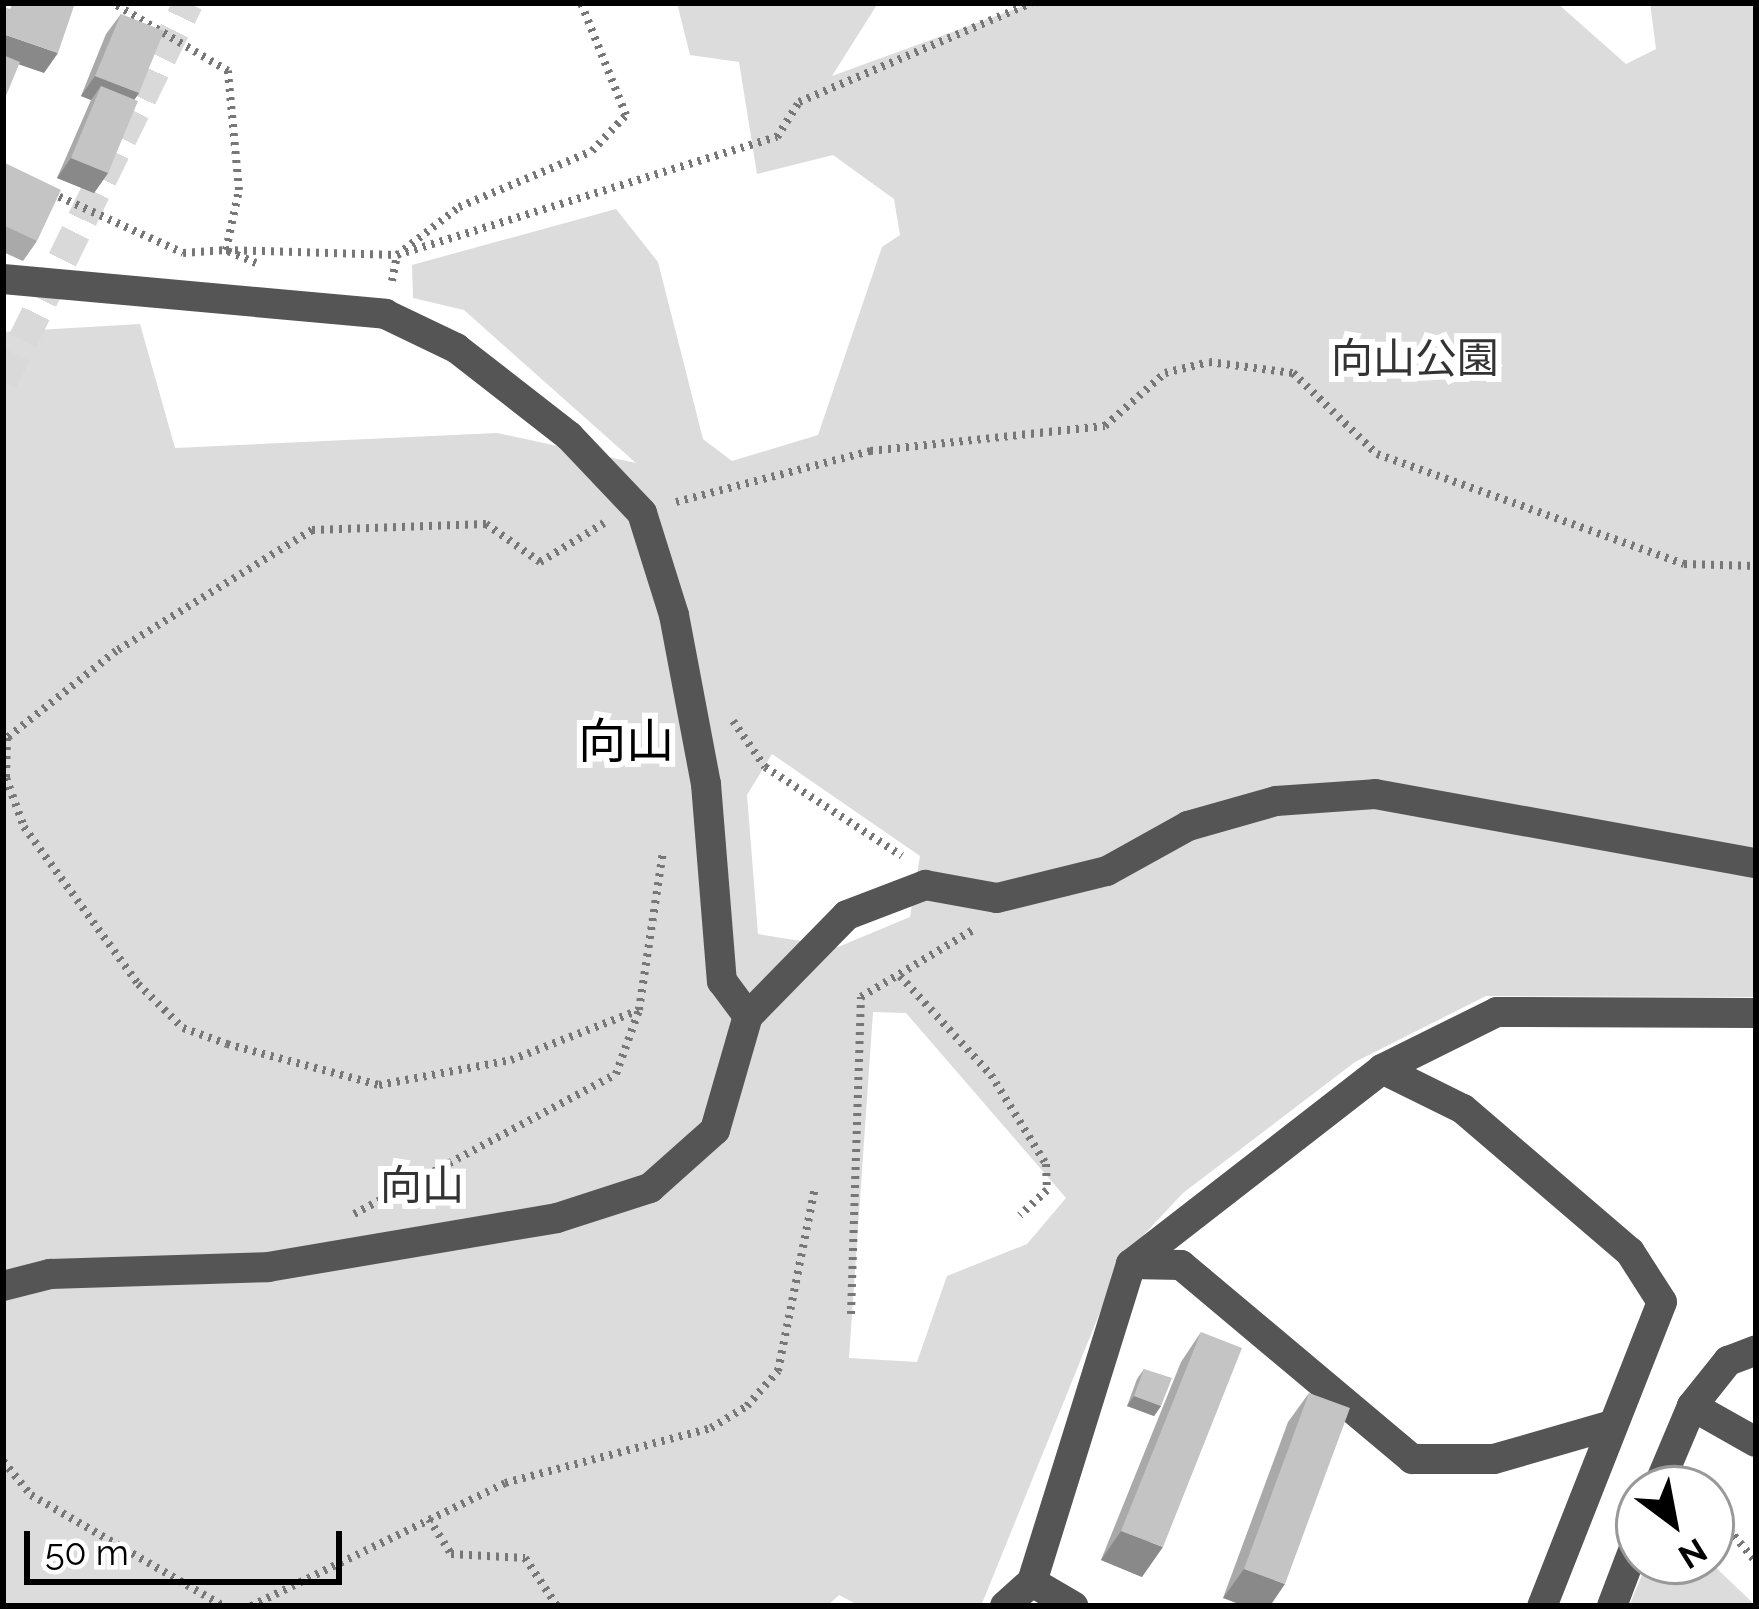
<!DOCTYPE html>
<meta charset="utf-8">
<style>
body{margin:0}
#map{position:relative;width:1759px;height:1609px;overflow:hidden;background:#fff;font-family:Raleway,"Noto Sans JP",sans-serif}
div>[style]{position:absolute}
.green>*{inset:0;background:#dcdcdc}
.minor-tunnel>*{height:30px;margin-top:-15px;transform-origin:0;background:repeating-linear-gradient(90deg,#d9d9d9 0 30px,transparent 0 45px)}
.path>*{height:8px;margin-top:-4px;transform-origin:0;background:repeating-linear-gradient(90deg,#777 0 3px,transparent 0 9px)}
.minor>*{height:30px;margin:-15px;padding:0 15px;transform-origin:15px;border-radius:15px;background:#555}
.wall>*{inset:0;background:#a9a9a9}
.shaded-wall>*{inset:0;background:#898989}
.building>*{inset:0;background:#c4c4c4}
span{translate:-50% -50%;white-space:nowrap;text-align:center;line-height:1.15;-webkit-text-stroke:12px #fff;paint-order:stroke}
.park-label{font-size:42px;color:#333}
.quarter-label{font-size:48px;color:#000}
.frame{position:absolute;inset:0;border:6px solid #000;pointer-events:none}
.north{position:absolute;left:1615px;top:1465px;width:120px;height:120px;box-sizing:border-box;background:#fff;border:3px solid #999;border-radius:50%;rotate:148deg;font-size:33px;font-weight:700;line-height:48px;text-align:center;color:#000}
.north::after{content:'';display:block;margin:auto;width:42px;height:54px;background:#000;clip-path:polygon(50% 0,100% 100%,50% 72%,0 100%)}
.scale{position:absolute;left:24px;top:1531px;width:318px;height:54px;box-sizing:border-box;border:6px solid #000;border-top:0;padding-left:15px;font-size:36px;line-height:42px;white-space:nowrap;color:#000;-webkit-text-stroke:9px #fff;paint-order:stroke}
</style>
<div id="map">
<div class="green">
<div style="clip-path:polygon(evenodd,677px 3px,878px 3px,832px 76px,1032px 3px,1557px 3px,1626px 64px,1656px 49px,1650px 3px,1756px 3px,1756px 997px,1486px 996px,1355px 1062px,1183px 1193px,1122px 1258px,981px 1606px,860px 1606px,839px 1595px,827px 1606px,3px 1606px,3px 332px,140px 324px,175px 448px,497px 433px,636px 463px,464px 310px,413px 298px,412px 265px,616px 209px,658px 262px,703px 439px,732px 461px,818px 435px,882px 247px,900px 235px,894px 199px,833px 155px,757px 174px,739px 62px,690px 55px,677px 3px,772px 754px,920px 856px,910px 917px,838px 947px,758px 934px,747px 795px,772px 754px,677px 3px,873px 1012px,906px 1013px,1066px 1198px,1027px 1244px,947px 1276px,917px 1362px,849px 1358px,873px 1012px)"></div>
<div style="clip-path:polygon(1648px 1561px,1709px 1561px,1756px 1606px,1629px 1606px)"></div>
</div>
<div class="minor-tunnel">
<div style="left:3px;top:381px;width:421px;rotate:-63.9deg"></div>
</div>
<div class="path">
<div style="left:51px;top:193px;width:145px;rotate:24.4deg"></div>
<div style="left:183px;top:253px;width:43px;rotate:-4deg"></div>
<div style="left:226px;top:250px;width:61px;rotate:-77.8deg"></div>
<div style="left:239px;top:190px;width:120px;rotate:-95.3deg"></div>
<div style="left:228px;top:71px;width:134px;rotate:-149.4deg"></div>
<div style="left:256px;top:263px;width:33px;rotate:-157deg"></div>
<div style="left:226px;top:250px;width:171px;rotate:1.7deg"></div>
<div style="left:397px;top:255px;width:78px;rotate:-37.7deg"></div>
<div style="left:459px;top:207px;width:144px;rotate:-22.8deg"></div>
<div style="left:592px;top:151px;width:50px;rotate:-46.6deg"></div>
<div style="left:626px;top:115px;width:121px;rotate:-111.9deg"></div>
<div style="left:392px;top:281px;width:26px;rotate:-79deg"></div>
<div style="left:397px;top:255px;width:398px;rotate:-17.3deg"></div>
<div style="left:777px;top:137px;width:41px;rotate:-57.8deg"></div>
<div style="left:799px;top:102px;width:252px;rotate:-23.1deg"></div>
<div style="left:676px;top:502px;width:201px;rotate:-14.7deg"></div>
<div style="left:870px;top:451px;width:236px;rotate:-6.1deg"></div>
<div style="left:1105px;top:426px;width:80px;rotate:-41.5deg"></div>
<div style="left:1165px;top:373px;width:45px;rotate:-14deg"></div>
<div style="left:1209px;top:362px;width:85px;rotate:7.5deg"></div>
<div style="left:1293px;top:373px;width:117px;rotate:44deg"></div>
<div style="left:1377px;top:454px;width:326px;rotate:19.7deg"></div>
<div style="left:1684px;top:564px;width:72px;rotate:1.6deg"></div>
<div style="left:604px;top:523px;width:75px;rotate:148.6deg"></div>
<div style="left:540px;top:562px;width:66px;rotate:-144.9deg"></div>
<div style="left:486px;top:524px;width:174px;rotate:178deg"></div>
<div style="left:312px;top:530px;width:230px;rotate:148.3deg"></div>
<div style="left:116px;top:651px;width:139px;rotate:141.4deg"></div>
<div style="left:7px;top:738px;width:40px;rotate:91.4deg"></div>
<div style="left:6px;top:778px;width:52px;rotate:69.8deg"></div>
<div style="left:24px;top:827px;width:194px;rotate:54deg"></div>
<div style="left:138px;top:984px;width:63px;rotate:44.4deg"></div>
<div style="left:183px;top:1028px;width:47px;rotate:20deg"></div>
<div style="left:227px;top:1044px;width:157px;rotate:15.1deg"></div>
<div style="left:379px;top:1085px;width:134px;rotate:-10.7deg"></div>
<div style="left:511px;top:1060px;width:137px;rotate:-21.3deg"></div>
<div style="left:733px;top:721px;width:56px;rotate:55.2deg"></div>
<div style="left:765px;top:767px;width:163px;rotate:33deg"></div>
<div style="left:900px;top:976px;width:134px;rotate:47.4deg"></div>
<div style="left:991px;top:1075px;width:105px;rotate:58.3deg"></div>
<div style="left:1046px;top:1164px;width:26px;rotate:88deg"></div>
<div style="left:1047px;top:1190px;width:37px;rotate:137deg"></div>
<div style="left:354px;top:1214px;width:297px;rotate:-28.1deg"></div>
<div style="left:616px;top:1074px;width:68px;rotate:-70.2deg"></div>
<div style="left:639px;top:1010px;width:160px;rotate:-81.4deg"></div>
<div style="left:851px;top:1314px;width:317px;rotate:-88.2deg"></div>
<div style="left:861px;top:997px;width:131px;rotate:-30.9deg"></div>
<div style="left:3px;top:1461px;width:44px;rotate:50.5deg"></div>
<div style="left:31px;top:1495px;width:222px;rotate:30deg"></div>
<div style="left:1711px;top:1508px;width:70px;rotate:50.2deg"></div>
<div style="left:429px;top:1519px;width:41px;rotate:57.8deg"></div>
<div style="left:451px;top:1554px;width:74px;rotate:3.1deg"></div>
<div style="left:525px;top:1558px;width:58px;rotate:56.3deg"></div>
<div style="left:251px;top:1606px;width:282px;rotate:-25.8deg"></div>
<div style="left:505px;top:1483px;width:213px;rotate:-14.9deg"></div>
<div style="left:711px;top:1428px;width:42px;rotate:-31.4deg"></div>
<div style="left:747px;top:1406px;width:47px;rotate:-48.5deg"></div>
<div style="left:778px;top:1371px;width:188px;rotate:-78.6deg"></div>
</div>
<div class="minor">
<div style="left:3px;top:279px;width:384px;rotate:5.2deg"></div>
<div style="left:385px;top:314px;width:79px;rotate:25.6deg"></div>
<div style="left:456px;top:348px;width:143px;rotate:37.9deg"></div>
<div style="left:569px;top:436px;width:106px;rotate:46.5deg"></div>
<div style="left:642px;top:513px;width:107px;rotate:72.6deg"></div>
<div style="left:674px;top:615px;width:172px;rotate:79.3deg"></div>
<div style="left:706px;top:784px;width:198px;rotate:85.4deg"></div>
<div style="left:722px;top:981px;width:44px;rotate:53.4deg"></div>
<div style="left:1382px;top:1069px;width:128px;rotate:-26.4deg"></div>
<div style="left:1497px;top:1012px;width:259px;rotate:0.2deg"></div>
<div style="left:1131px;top:1264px;width:50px;rotate:1.1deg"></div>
<div style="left:1181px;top:1265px;width:302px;rotate:40deg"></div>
<div style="left:1412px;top:1459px;width:82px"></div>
<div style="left:1494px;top:1459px;width:123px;rotate:-16.1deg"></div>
<div style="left:3px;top:1286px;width:49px;rotate:-14.3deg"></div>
<div style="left:50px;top:1274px;width:218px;rotate:-1.8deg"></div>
<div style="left:268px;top:1267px;width:293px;rotate:-9.6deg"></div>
<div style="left:557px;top:1218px;width:98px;rotate:-17.9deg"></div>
<div style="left:650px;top:1188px;width:87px;rotate:-41.7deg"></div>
<div style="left:715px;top:1130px;width:119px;rotate:-73.9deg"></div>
<div style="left:748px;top:1016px;width:141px;rotate:-45.6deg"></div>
<div style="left:847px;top:915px;width:84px;rotate:-21deg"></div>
<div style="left:925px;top:885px;width:73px;rotate:10.2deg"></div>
<div style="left:997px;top:898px;width:113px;rotate:-13.8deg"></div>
<div style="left:1107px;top:871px;width:93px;rotate:-29.1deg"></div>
<div style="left:1188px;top:826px;width:91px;rotate:-15.9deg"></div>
<div style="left:1276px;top:801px;width:99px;rotate:-4deg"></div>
<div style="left:1375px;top:794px;width:387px;rotate:10.3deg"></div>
<div style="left:1692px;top:1406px;width:73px;rotate:29.4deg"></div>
<div style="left:1657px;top:1489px;width:90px;rotate:-67.1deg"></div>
<div style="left:1692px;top:1406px;width:58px;rotate:-51.3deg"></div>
<div style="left:1728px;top:1361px;width:30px;rotate:-21deg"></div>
<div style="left:1032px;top:1582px;width:48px;rotate:30.3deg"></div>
<div style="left:1005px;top:1606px;width:36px;rotate:-42deg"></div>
<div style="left:1032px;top:1582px;width:333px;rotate:-72.7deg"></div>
<div style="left:1131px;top:1264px;width:318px;rotate:-37.8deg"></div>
<div style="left:1382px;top:1069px;width:90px;rotate:26.3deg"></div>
<div style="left:1463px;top:1109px;width:220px;rotate:40.6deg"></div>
<div style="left:1630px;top:1252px;width:59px;rotate:57.4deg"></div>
<div style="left:1662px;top:1302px;width:327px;rotate:111.5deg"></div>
<div style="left:1612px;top:1606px;width:76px;rotate:-69.2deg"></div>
</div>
<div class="wall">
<div style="clip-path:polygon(121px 14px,139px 93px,134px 100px,108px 173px,94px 193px,57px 178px,91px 100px,81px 96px,106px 34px)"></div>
<div style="clip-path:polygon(3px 162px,37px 241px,23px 261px,3px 252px)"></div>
<div style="clip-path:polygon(1201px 1332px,1142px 1577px,1101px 1560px,1181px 1362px)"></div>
<div style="clip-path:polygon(1144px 1369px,1161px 1406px,1154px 1416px,1127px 1406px,1137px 1379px)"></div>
<div style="clip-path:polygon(1309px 1393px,1270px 1606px,1223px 1598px,1288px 1422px)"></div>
</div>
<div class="shaded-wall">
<div style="clip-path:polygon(3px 34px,58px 53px,44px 73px,3px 59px)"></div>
<div style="clip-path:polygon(95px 76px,139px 93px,125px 113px,101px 86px,91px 100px,81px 96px)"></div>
<div style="clip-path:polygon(71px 158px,108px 173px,94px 193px,57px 178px)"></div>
<div style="clip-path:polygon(1134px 1396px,1161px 1406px,1154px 1416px,1127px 1406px)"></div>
<div style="clip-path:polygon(1121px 1531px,1163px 1547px,1142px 1577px,1101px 1560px)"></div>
<div style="clip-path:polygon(1244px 1569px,1285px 1584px,1270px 1606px,1244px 1606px,1223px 1598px)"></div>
</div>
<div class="building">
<div style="clip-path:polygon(13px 3px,75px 3px,58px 53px,3px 34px,3px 7px,10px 9px)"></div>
<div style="clip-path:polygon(121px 14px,164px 31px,139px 93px,95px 76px)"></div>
<div style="clip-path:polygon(3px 55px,20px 62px,3px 103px)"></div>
<div style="clip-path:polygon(101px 86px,138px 101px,108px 173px,71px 158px)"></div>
<div style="clip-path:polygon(3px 162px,61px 190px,37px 241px,3px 225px)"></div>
<div style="clip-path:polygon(1201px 1332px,1242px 1348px,1163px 1547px,1121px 1531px)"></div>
<div style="clip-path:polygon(1144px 1369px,1172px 1378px,1161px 1406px,1134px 1396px)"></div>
<div style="clip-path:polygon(1309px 1393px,1350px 1408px,1285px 1584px,1244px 1569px)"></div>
</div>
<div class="park-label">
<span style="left:1415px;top:359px">向山公園</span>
<span style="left:422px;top:1186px">向山</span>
</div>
<div class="quarter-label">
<span style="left:626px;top:742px">向山</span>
</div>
<div class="frame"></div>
<div class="north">N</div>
<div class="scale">50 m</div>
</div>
